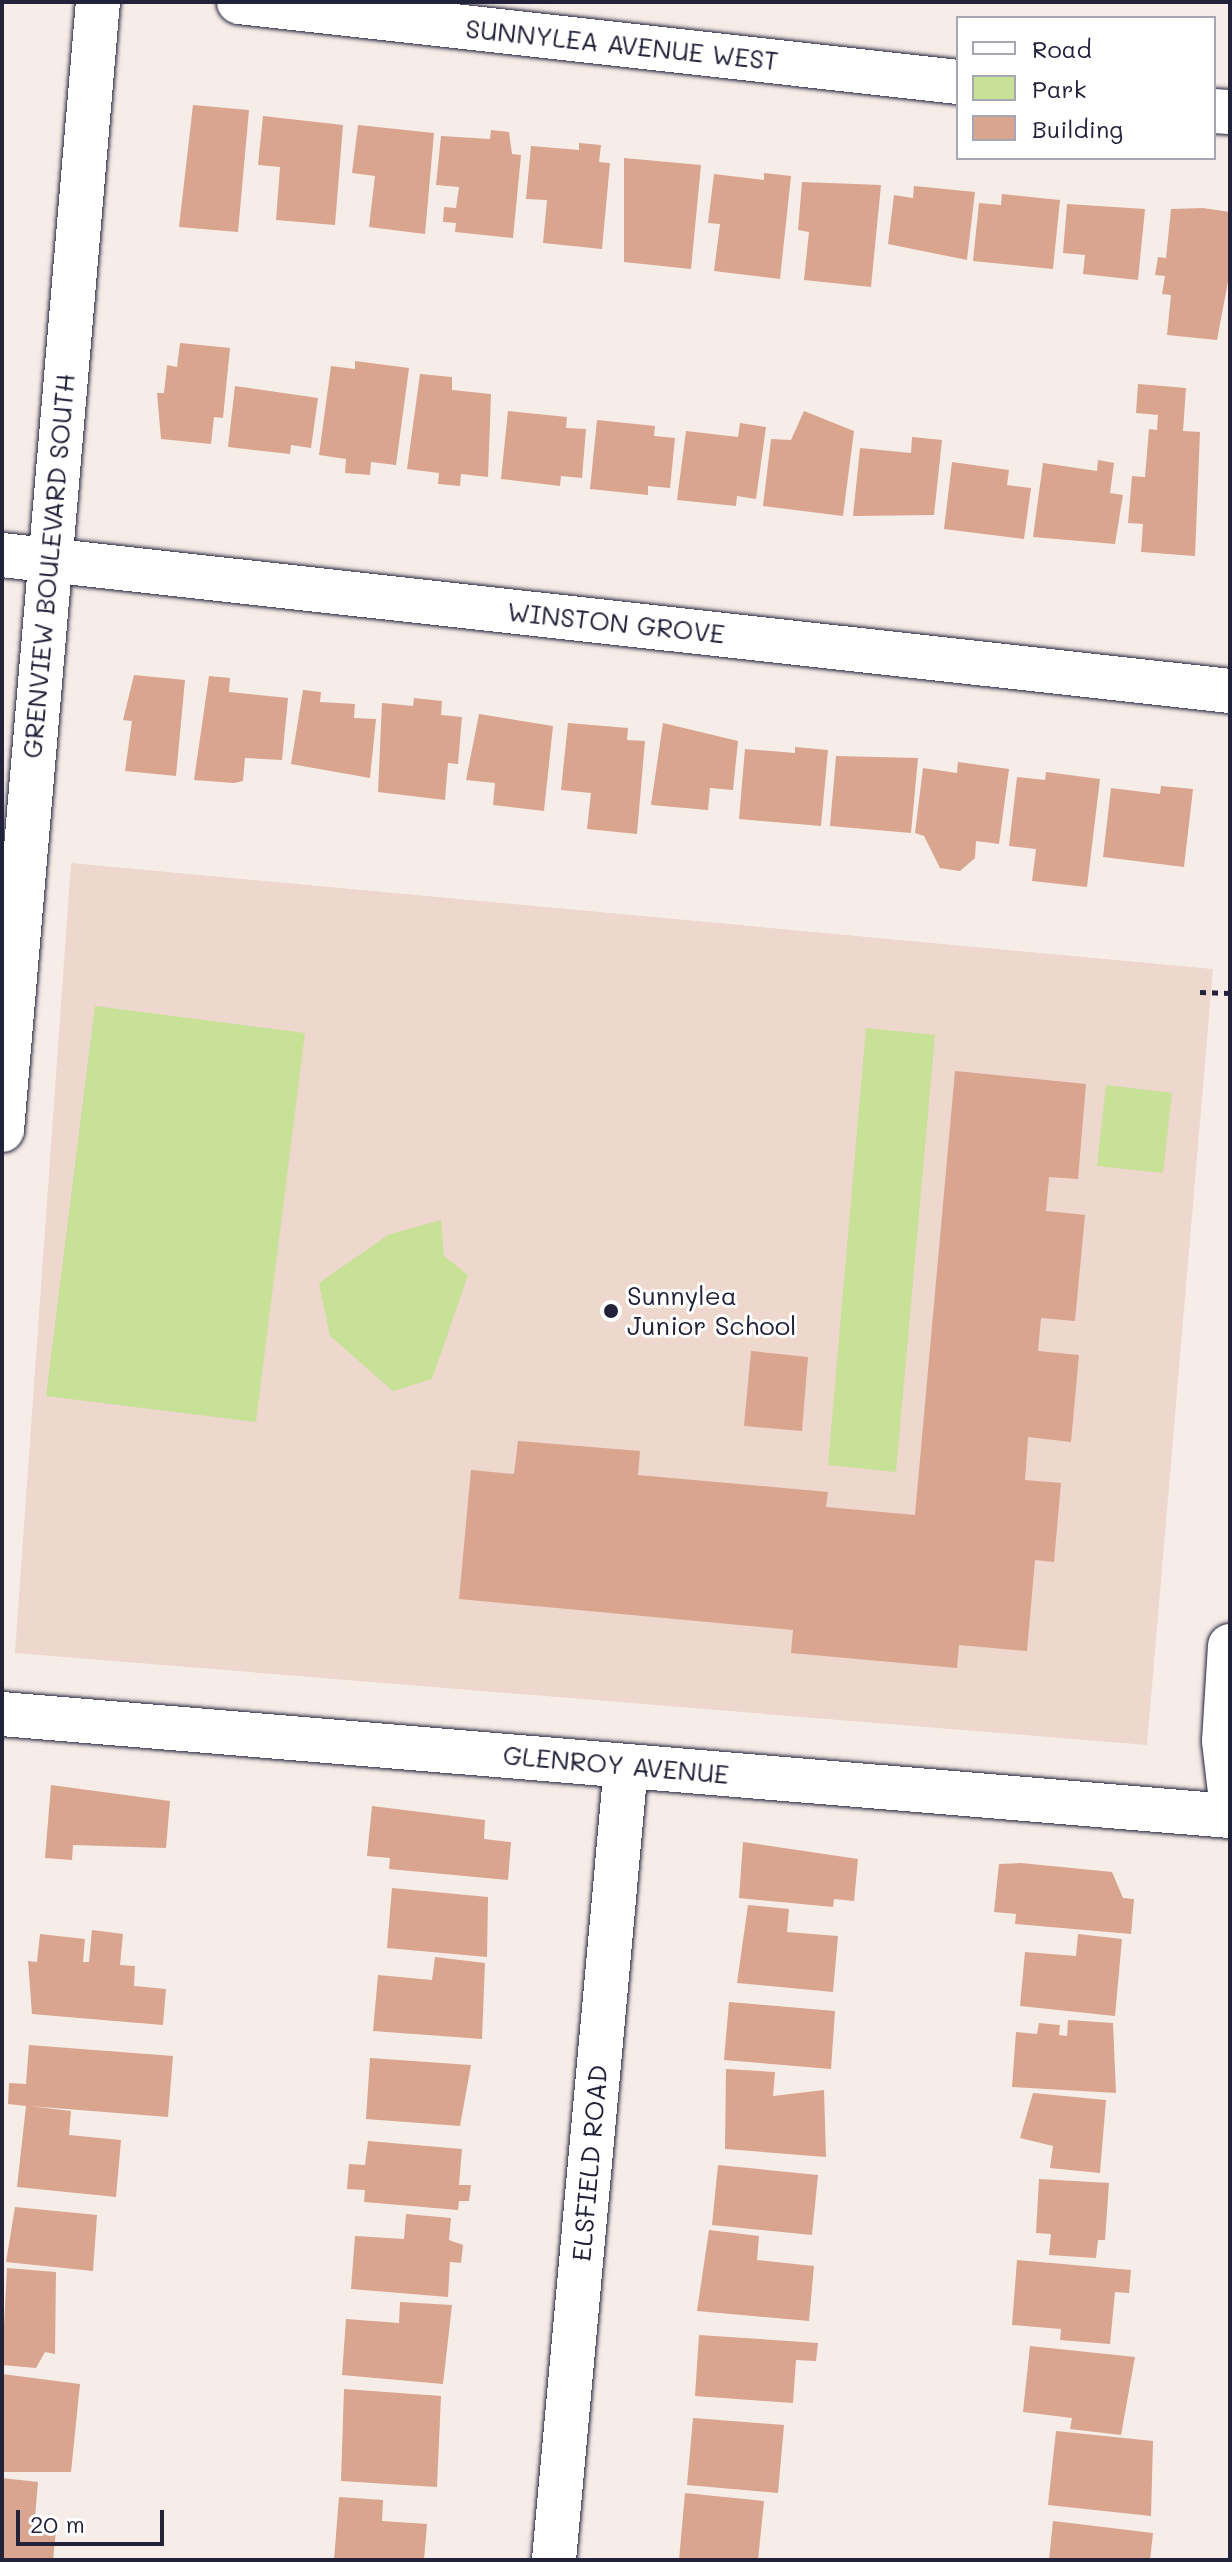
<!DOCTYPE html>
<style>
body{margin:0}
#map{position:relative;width:1232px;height:2562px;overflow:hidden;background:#f7ede8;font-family:Mali,sans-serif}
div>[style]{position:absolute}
.built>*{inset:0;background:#eed7cd}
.green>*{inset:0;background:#c7e197}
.building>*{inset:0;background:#d9a58e}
.path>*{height:5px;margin-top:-2.5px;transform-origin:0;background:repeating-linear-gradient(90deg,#22223b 0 6px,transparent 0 12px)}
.roads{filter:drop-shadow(0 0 2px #22223b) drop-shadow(0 0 2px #22223b)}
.minor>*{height:44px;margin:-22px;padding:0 22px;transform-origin:22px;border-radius:22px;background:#fff}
.dots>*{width:22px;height:22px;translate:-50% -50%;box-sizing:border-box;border:4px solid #fff;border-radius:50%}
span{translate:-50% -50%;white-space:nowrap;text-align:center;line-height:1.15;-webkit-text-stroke:6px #fff;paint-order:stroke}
.street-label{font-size:26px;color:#22223b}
.poi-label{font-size:26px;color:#22223b}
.left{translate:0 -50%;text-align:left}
.frame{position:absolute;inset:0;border:4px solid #22223b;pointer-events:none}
.legend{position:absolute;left:956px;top:16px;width:260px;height:144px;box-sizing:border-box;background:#fff;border:2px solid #a7a7b1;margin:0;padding:10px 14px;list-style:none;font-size:24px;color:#22223b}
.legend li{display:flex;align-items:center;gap:16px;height:40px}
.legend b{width:40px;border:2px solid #a7a7b1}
.scale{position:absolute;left:16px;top:2510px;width:148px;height:36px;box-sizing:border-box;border:4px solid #22223b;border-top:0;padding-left:10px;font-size:24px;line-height:28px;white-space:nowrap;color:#22223b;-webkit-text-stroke:6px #fff;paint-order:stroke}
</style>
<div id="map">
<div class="built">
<div style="clip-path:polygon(71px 863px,1213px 969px,1147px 1745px,15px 1653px)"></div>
</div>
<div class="green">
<div style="clip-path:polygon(95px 1006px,305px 1033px,256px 1422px,46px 1396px)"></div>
<div style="clip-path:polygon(866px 1028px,935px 1035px,896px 1472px,828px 1465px)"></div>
<div style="clip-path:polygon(1106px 1085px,1172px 1093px,1163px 1173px,1097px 1166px)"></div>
<div style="clip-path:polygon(441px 1220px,444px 1256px,468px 1275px,432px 1379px,393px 1391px,330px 1336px,319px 1283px,388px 1235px)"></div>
</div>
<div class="building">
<div style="clip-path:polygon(193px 105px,249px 110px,238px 232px,179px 227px)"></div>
<div style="clip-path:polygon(263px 116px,343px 125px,335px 225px,276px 220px,280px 167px,258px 165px)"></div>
<div style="clip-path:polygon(358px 125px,434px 133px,425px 234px,369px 227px,375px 176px,352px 173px)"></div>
<div style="clip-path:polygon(491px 130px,509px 132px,512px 154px,521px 155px,513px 238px,455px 232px,456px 223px,443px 222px,444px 207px,456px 208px,459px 187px,436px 185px,441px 136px,490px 139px)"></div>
<div style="clip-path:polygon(579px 143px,601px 145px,599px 162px,610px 163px,602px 249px,543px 243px,547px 200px,526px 199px,531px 146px,579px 150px)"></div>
<div style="clip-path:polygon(624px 158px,701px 165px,691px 269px,624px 262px)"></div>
<div style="clip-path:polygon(764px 173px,791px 176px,780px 279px,714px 271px,720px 224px,708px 223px,714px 174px,764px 180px)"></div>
<div style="clip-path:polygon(802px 182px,881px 185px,871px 287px,804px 280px,809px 232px,798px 230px)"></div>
<div style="clip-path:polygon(914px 186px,975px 192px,967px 260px,888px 244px,894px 195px,913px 198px)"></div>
<div style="clip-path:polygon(1002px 194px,1060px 200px,1053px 269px,973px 261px,979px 203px,1001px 205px)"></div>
<div style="clip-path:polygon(1067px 204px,1145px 209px,1138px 280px,1083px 274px,1085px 255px,1063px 253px)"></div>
<div style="clip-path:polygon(1203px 208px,1230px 212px,1230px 271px,1217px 340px,1167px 335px,1171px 295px,1162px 294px,1165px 276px,1155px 275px,1158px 257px,1166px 258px,1171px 209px)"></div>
<div style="clip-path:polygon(180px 343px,230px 348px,223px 418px,214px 417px,211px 444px,161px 439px,157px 393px,164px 393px,167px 365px,177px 367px)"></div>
<div style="clip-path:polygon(355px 361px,409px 368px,396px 465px,371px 462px,370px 475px,345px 473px,346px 459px,319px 455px,331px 366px,355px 369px)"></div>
<div style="clip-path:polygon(420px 374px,452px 377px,452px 390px,491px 394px,488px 477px,461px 474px,460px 486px,438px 484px,439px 473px,407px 469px)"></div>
<div style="clip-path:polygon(1138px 384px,1186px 388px,1183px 431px,1200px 432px,1195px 556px,1141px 552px,1143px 524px,1128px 523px,1132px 476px,1145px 477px,1149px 429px,1157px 430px,1158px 415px,1136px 413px)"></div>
<div style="clip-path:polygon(235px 386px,318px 398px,311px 448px,291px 445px,290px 454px,228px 447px)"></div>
<div style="clip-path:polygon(508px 411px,567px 417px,566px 428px,586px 429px,582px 478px,561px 476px,560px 486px,501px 479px)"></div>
<div style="clip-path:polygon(804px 411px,854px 431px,843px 516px,763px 506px,771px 439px,791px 440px)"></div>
<div style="clip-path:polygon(597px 420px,655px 426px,654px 436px,675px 438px,670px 488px,648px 486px,648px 495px,590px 489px)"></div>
<div style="clip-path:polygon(740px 423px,766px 427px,756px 499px,737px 496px,736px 506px,677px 500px,686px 431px,738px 437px)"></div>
<div style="clip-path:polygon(912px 437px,942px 440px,934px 515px,853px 516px,860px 448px,911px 453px)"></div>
<div style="clip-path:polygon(1098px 460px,1114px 463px,1110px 493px,1123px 495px,1115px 544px,1033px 537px,1043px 463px,1097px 471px)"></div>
<div style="clip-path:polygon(952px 462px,1009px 470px,1007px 485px,1031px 488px,1024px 539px,944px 529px)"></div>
<div style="clip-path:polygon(134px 675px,185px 680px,176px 776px,125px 771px,132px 721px,123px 720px)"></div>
<div style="clip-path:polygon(209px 676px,230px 678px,229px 692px,288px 698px,282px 760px,245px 758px,243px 781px,234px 783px,194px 780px)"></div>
<div style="clip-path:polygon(303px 690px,321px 692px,320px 702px,355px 704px,354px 718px,376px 719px,370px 778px,291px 764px)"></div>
<div style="clip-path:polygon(414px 698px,442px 701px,441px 715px,462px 717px,458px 764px,448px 763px,445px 800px,378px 792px,382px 703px,413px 706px)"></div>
<div style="clip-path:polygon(479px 714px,553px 726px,544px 811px,493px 805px,495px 783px,466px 780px)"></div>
<div style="clip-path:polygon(568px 723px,628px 728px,627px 740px,645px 741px,637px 834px,587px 829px,591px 793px,561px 790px)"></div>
<div style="clip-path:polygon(663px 723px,738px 741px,733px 790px,710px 788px,708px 810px,651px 805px)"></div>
<div style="clip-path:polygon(795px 747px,828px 750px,821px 826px,739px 819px,745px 749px,795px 753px)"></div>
<div style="clip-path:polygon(836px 756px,918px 758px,911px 833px,830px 826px)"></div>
<div style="clip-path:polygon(958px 762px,1009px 769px,999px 844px,976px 841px,975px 858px,960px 871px,940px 868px,924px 836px,915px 833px,923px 768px,957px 773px)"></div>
<div style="clip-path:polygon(1046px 772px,1100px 779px,1087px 887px,1032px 881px,1036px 849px,1009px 846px,1017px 777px,1045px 780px)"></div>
<div style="clip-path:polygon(1161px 786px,1193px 789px,1184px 867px,1103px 857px,1111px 788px,1160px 794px)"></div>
<div style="clip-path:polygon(955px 1071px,1086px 1084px,1078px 1179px,1049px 1177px,1046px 1211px,1085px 1215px,1075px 1321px,1041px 1318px,1038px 1351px,1079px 1355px,1071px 1442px,1028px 1437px,1025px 1480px,1061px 1483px,1054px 1562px,1035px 1560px,1027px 1651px,959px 1645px,957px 1668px,791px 1653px,793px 1630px,459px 1599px,471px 1470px,514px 1474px,518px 1441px,640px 1451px,638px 1475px,828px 1492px,826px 1507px,915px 1515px)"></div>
<div style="clip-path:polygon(751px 1351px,808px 1357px,802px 1431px,744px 1426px)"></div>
<div style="clip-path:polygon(51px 1785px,170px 1801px,166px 1848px,73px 1845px,72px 1860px,45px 1858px)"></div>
<div style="clip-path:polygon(372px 1806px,485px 1820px,484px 1839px,511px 1842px,508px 1880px,389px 1869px,390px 1858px,367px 1856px)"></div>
<div style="clip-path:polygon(743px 1842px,858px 1859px,854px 1901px,834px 1899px,833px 1907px,739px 1898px)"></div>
<div style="clip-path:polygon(1021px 1863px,1112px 1872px,1123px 1898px,1134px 1899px,1131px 1934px,1015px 1924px,1016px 1914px,994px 1912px,999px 1864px)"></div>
<div style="clip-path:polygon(392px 1888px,488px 1897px,487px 1957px,387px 1948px)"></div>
<div style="clip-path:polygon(748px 1905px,789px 1909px,787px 1932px,838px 1936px,833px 1992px,737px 1983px)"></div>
<div style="clip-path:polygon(92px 1930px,123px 1934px,120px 1965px,135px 1966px,134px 1986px,166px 1989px,163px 2025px,32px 2014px,28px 1961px,37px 1962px,40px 1934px,85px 1939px,83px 1962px,89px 1962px)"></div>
<div style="clip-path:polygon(1078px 1934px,1122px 1939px,1115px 2016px,1020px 2006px,1025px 1952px,1076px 1956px)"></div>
<div style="clip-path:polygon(435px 1957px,485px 1963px,482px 2039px,373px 2031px,378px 1975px,432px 1980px)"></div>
<div style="clip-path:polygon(729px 2002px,835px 2011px,831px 2069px,724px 2060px)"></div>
<div style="clip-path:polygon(1068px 2020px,1113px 2023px,1116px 2093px,1012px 2087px,1016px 2032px,1037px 2034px,1039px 2023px,1060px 2025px,1059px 2035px,1067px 2036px)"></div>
<div style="clip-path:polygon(29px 2045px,173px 2056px,168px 2117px,29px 2106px,71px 2111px,69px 2135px,121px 2140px,116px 2197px,17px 2187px,26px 2106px,8px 2104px,9px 2083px,26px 2084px)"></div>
<div style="clip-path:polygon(370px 2058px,471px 2065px,460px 2126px,366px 2119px)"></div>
<div style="clip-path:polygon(726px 2069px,775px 2072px,773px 2096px,824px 2090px,826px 2157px,725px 2149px)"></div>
<div style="clip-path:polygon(1033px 2093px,1106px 2100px,1100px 2173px,1050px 2168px,1053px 2146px,1020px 2138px)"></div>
<div style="clip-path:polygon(368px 2141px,462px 2149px,459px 2185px,471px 2185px,469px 2201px,459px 2201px,458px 2210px,364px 2202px,365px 2190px,347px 2189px,349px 2164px,365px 2165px)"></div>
<div style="clip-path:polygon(718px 2165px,818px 2175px,812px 2235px,712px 2225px)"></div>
<div style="clip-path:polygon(1039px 2179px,1109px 2183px,1105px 2240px,1098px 2240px,1096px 2258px,1049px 2255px,1051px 2234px,1036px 2233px)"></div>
<div style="clip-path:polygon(15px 2207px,97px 2215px,93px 2271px,6px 2262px)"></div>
<div style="clip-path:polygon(406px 2214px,451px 2218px,449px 2240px,463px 2245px,461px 2263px,450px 2262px,448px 2297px,351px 2289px,355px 2236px,404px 2239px)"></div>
<div style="clip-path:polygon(709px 2230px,759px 2236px,757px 2260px,814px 2266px,809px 2321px,697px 2311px)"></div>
<div style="clip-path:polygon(1017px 2260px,1131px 2270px,1129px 2293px,1115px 2292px,1110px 2344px,1060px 2340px,1061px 2329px,1012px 2325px)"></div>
<div style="clip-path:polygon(7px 2268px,56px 2272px,55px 2354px,45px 2352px,36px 2368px,2px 2365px)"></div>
<div style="clip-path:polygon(400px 2302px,452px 2305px,443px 2384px,342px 2375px,346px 2319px,399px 2323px)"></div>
<div style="clip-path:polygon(699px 2335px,818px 2343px,816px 2361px,796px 2360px,793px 2403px,695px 2396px)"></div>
<div style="clip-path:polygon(1030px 2346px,1135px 2357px,1121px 2435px,1070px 2429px,1072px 2418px,1023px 2412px)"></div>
<div style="clip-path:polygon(2px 2374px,80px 2384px,71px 2472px,2px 2472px)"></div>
<div style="clip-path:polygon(344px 2389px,441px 2396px,437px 2487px,341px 2481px)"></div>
<div style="clip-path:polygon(693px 2418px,784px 2425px,778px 2493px,687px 2485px)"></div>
<div style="clip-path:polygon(1056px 2431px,1153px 2441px,1151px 2516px,1048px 2505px)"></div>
<div style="clip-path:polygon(2px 2478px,38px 2482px,34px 2529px,56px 2531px,53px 2560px,2px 2560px)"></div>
<div style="clip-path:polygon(685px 2493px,764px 2501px,758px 2560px,679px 2560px)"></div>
<div style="clip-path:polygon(339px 2497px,383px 2500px,382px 2521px,427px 2524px,424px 2560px,334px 2560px)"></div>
<div style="clip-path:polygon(1053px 2521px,1153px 2533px,1150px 2560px,1049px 2560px)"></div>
</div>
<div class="path">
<div style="left:1200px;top:992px;width:30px;rotate:2deg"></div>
</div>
<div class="roads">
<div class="minor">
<div style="left:239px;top:2px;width:723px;rotate:6.35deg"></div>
<div style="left:1214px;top:111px;width:16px;rotate:4deg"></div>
<div style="left:2px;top:555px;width:1236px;rotate:6.32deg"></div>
<div style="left:2px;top:1130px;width:1132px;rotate:-85.14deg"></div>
<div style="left:1230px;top:1646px;width:95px;rotate:93.6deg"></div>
<div style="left:1224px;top:1741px;width:51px;rotate:83.3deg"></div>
<div style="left:2px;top:1714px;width:1232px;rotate:4.75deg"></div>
<div style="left:554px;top:2560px;width:797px;rotate:-84.82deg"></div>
</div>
</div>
<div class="dots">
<div style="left:611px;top:1311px;background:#22223b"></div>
</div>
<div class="street-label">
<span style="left:622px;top:45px;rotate:6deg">SUNNYLEA AVENUE WEST</span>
<span style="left:49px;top:566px;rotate:-85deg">GRENVIEW BOULEVARD SOUTH</span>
<span style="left:616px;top:623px;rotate:6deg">WINSTON GROVE</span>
<span style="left:616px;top:1765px;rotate:5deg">GLENROY AVENUE</span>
<span style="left:590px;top:2163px;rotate:-85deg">ELSFIELD ROAD</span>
</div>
<div class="poi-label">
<span class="left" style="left:627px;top:1311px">Sunnylea<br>Junior School</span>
</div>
<div class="frame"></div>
<ul class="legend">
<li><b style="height:10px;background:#fff"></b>Road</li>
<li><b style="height:22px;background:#c7e197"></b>Park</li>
<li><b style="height:22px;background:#d9a58e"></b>Building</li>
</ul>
<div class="scale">20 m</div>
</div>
